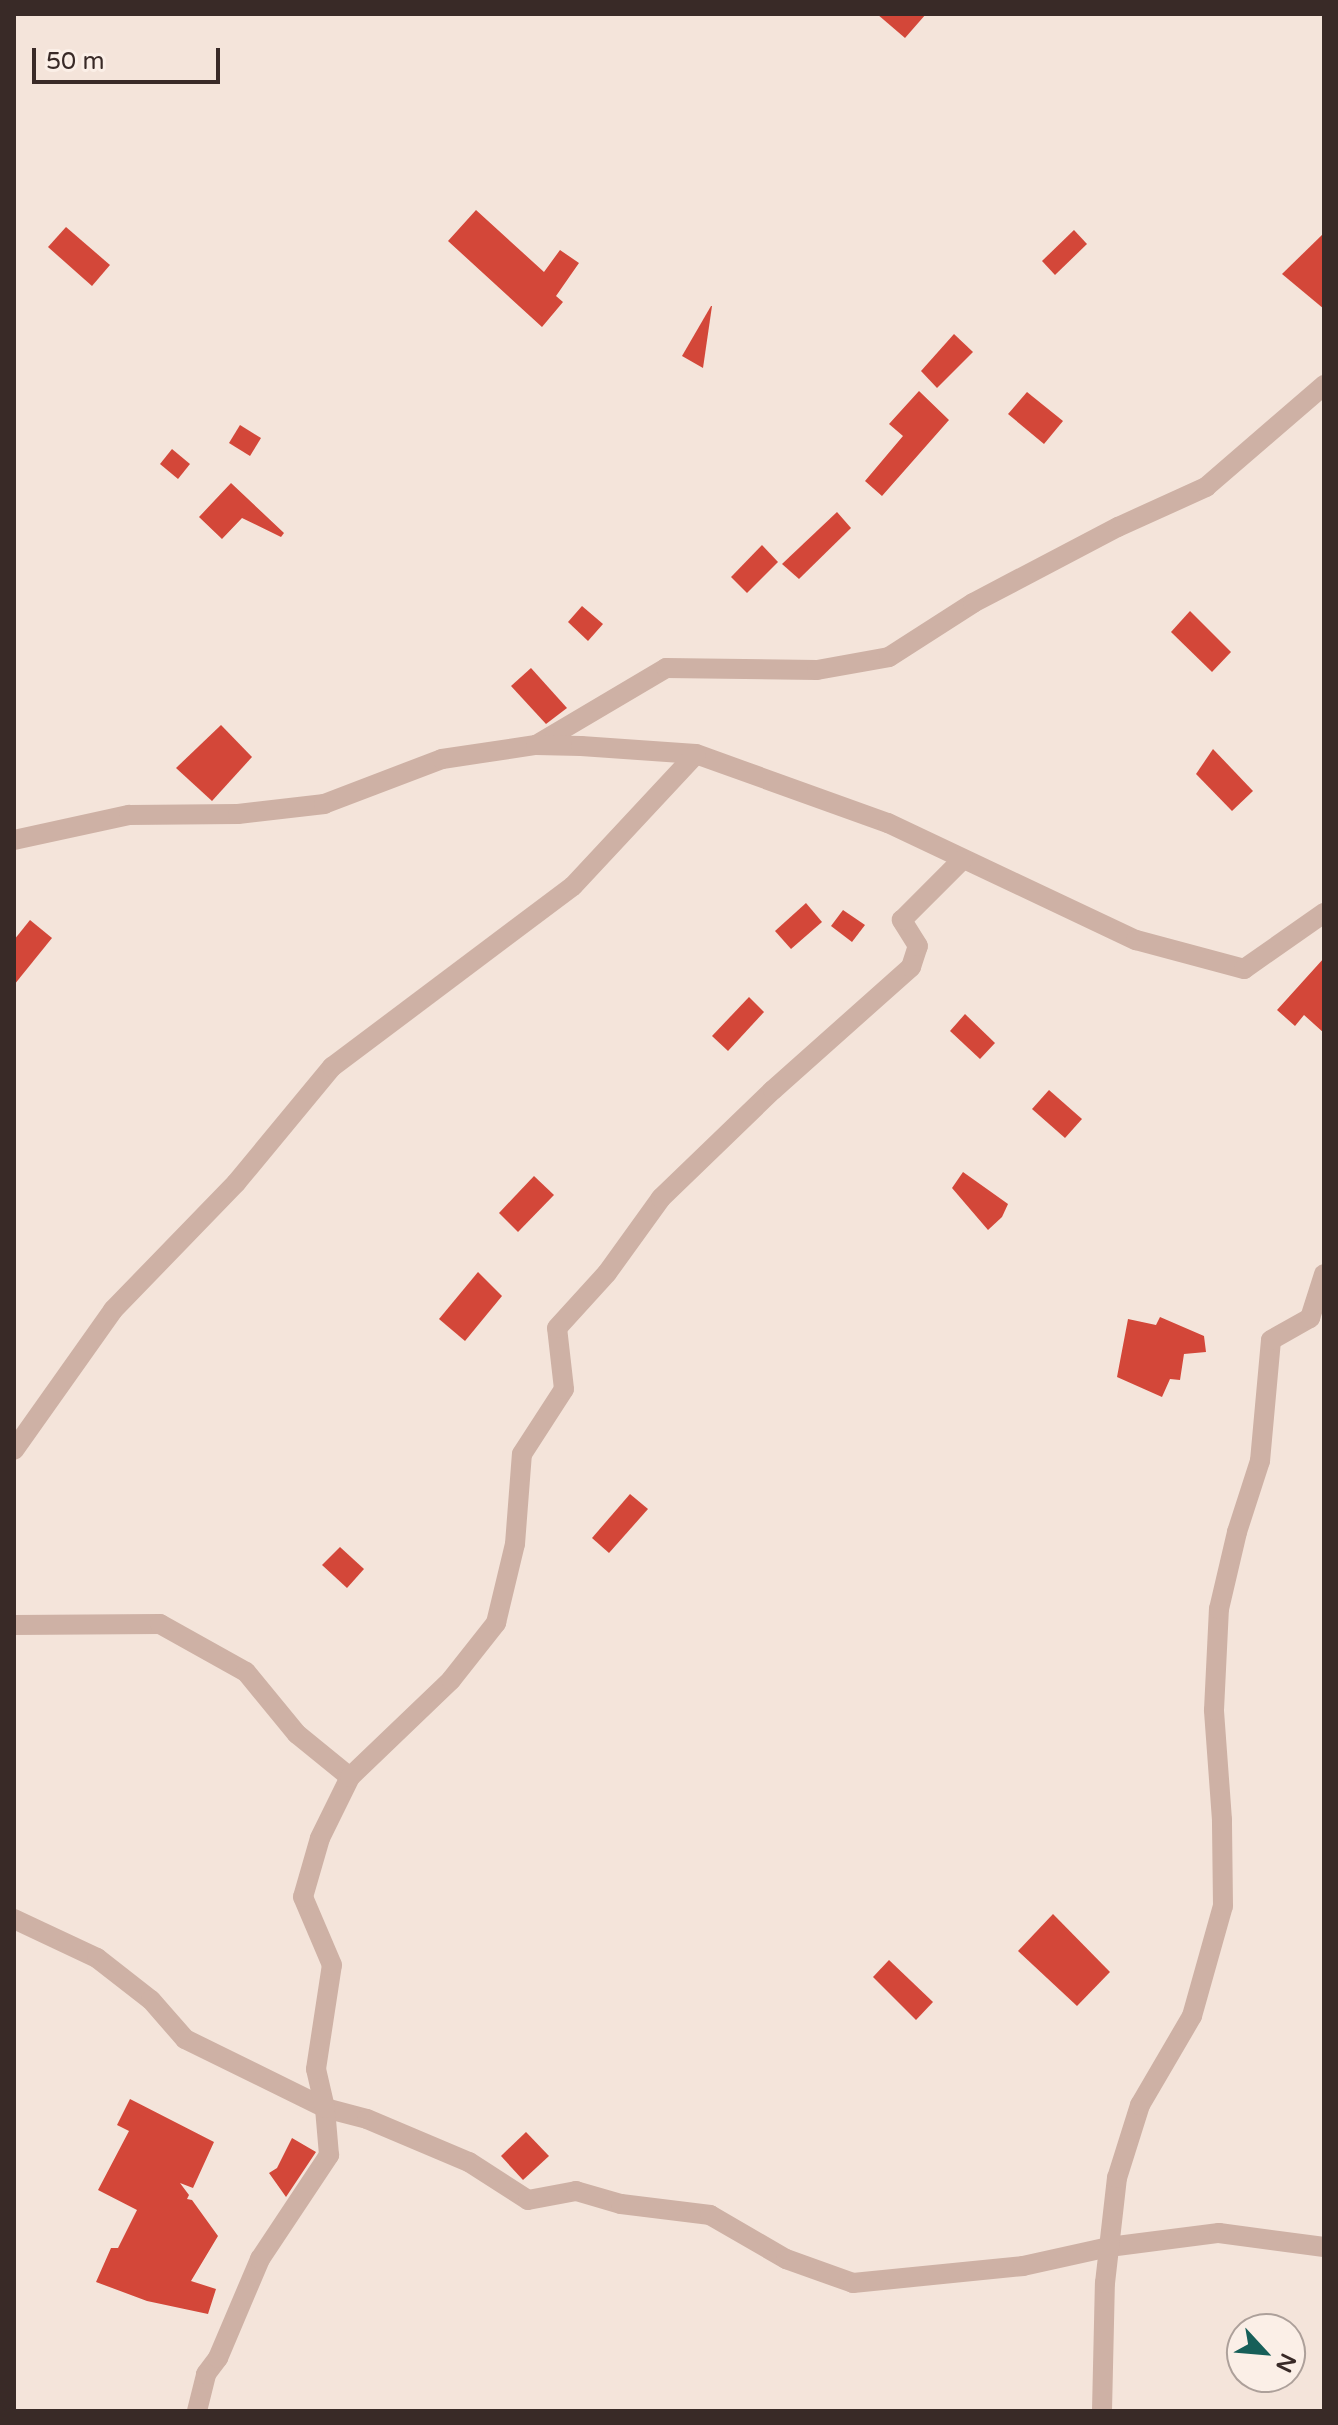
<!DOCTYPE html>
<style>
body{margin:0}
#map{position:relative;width:1338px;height:2425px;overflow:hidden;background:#f4e4da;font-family:"Varela Round",sans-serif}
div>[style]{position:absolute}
.building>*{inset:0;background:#d34739}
.minor>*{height:20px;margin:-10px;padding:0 10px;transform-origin:10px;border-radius:10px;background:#ceb1a5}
span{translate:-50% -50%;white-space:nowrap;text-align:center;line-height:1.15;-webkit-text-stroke:6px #fbefe7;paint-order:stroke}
.frame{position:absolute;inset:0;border:16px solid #392a27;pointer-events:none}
.north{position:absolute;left:1226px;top:2313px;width:80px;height:80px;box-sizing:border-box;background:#fbefe7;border:2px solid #ada09a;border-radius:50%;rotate:116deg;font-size:22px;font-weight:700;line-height:32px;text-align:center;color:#392a27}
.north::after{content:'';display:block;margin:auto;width:28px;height:36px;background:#175f59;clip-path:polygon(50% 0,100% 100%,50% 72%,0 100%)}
.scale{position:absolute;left:32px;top:48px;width:188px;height:36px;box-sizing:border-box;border:4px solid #392a27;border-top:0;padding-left:10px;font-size:24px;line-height:28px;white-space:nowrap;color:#392a27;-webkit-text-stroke:6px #fbefe7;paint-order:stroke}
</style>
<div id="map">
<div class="building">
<div style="clip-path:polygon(877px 14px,926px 14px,905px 38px)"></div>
<div style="clip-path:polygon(476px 210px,544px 272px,560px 250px,579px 263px,556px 296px,563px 302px,542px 327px,448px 241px)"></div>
<div style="clip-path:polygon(66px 227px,110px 265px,92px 286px,48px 247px)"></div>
<div style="clip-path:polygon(1074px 230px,1087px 244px,1055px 275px,1042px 261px)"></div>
<div style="clip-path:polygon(1324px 233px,1324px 309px,1282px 274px)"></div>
<div style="clip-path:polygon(711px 306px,712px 306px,703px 368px,682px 356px)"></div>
<div style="clip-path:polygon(954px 334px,973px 352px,937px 388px,921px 371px)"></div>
<div style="clip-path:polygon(919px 391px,949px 420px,882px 496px,865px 481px,903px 436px,889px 424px)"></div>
<div style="clip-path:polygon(1027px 392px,1063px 421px,1044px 444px,1008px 414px)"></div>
<div style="clip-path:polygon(240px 425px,261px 438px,250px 456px,229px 443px)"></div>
<div style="clip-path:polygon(172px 449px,190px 464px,178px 479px,160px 464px)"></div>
<div style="clip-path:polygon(231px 483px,284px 533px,281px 537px,242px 518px,222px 539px,199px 517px)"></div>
<div style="clip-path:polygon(837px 512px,851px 528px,799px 579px,782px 564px)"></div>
<div style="clip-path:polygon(762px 545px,778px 562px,747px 593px,731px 577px)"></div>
<div style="clip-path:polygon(582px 606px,603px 624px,588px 641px,568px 622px)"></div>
<div style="clip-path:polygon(1190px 611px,1231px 652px,1212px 672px,1171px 632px)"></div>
<div style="clip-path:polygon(531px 668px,567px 708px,546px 724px,511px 686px)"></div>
<div style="clip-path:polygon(221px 725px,252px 757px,212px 801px,176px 768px)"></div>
<div style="clip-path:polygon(1213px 749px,1253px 791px,1232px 811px,1196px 774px)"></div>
<div style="clip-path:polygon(806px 903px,822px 922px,791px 949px,775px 931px)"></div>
<div style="clip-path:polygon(843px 910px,865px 925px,852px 942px,831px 926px)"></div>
<div style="clip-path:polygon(30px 920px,52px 938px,14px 985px,14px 940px)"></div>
<div style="clip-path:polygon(1324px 958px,1324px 1033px,1304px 1015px,1295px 1026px,1277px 1010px)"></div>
<div style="clip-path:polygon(749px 997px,764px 1012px,728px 1051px,712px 1036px)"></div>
<div style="clip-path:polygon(965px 1014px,995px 1043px,980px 1059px,950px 1031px)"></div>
<div style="clip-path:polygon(1049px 1090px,1082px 1119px,1065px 1138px,1032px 1109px)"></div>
<div style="clip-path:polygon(963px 1172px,1008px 1204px,1002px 1217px,988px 1230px,952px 1188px)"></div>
<div style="clip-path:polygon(534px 1176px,554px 1195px,518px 1232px,499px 1213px)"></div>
<div style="clip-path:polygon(478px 1272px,502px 1296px,465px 1341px,439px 1319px)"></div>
<div style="clip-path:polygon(1160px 1317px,1204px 1336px,1206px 1352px,1184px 1354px,1180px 1380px,1170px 1379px,1162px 1397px,1117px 1377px,1128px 1319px,1156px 1325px)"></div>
<div style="clip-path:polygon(630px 1494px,648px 1509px,609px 1553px,592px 1538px)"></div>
<div style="clip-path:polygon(340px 1547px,364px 1569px,347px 1588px,322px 1565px)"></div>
<div style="clip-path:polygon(1053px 1914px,1110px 1972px,1077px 2006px,1018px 1951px)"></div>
<div style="clip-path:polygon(889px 1960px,933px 2002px,916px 2020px,873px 1977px)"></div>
<div style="clip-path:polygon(130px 2099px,214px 2142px,193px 2188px,180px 2183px,189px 2195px,187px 2199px,192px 2200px,218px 2236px,191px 2281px,216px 2289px,208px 2314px,147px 2301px,96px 2282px,111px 2248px,118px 2248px,137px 2210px,98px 2190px,129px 2131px,117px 2125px)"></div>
<div style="clip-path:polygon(526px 2132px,549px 2156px,523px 2180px,501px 2156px)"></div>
<div style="clip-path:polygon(292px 2138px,316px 2152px,286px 2197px,269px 2173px,277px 2168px)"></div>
</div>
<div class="minor">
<div style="left:536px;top:745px;width:151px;rotate:-30.6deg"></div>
<div style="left:666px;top:668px;width:151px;rotate:0.8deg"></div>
<div style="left:817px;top:670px;width:73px;rotate:-10.2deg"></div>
<div style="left:889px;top:657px;width:100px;rotate:-32.7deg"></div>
<div style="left:973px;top:603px;width:164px;rotate:-27.7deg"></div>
<div style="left:1118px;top:527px;width:97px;rotate:-24.4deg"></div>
<div style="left:1206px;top:487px;width:156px;rotate:-40.8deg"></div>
<div style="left:14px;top:840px;width:118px;rotate:-12.3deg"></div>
<div style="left:129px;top:815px;width:109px;rotate:-0.5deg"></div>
<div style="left:238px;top:814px;width:87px;rotate:-6.6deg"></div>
<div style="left:324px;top:804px;width:126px;rotate:-20.9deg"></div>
<div style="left:442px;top:759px;width:95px;rotate:-8.5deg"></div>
<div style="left:536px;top:745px;width:45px;rotate:1.3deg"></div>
<div style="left:581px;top:746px;width:115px;rotate:4deg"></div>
<div style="left:696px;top:754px;width:204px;rotate:19.8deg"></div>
<div style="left:888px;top:823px;width:274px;rotate:25.3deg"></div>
<div style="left:1136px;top:940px;width:112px;rotate:15deg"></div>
<div style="left:1244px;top:969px;width:98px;rotate:-35deg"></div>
<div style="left:14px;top:1450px;width:171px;rotate:-54.7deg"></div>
<div style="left:113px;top:1310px;width:177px;rotate:-45.9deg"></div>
<div style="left:236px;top:1183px;width:151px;rotate:-50.4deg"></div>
<div style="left:332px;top:1067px;width:301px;rotate:-36.9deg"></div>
<div style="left:573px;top:886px;width:180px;rotate:-47deg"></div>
<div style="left:14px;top:1625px;width:146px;rotate:-0.4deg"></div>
<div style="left:160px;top:1624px;width:98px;rotate:29.2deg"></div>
<div style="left:246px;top:1672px;width:80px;rotate:50.6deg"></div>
<div style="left:297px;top:1734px;width:68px;rotate:39.1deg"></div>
<div style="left:14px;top:1919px;width:92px;rotate:25.2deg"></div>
<div style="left:97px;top:1958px;width:68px;rotate:37.9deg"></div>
<div style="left:151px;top:2000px;width:52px;rotate:48.9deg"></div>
<div style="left:185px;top:2039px;width:156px;rotate:26.2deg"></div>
<div style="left:325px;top:2108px;width:43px;rotate:14.7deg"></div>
<div style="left:367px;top:2119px;width:111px;rotate:22.9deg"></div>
<div style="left:469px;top:2162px;width:70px;rotate:32.8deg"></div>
<div style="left:528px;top:2200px;width:49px;rotate:-10.6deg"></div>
<div style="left:576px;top:2191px;width:47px;rotate:16.1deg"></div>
<div style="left:621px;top:2204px;width:90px;rotate:7deg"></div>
<div style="left:710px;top:2215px;width:88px;rotate:30.1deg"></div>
<div style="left:786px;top:2259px;width:71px;rotate:19.7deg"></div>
<div style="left:853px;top:2283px;width:171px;rotate:-5.7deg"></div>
<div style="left:1023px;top:2266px;width:88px;rotate:-12.5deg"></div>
<div style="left:1109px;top:2247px;width:111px;rotate:-7.3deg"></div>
<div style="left:1219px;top:2233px;width:106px;rotate:7.6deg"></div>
<div style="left:197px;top:2411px;width:38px;rotate:-76deg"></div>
<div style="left:206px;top:2374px;width:20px;rotate:-53deg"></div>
<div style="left:218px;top:2358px;width:108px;rotate:-67deg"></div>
<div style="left:260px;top:2259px;width:125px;rotate:-56.4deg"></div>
<div style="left:329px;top:2155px;width:47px;rotate:-94.9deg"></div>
<div style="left:325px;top:2108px;width:40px;rotate:-103deg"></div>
<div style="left:316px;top:2069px;width:105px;rotate:-81.3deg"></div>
<div style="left:332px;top:1965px;width:74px;rotate:-113.1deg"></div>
<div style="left:303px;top:1897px;width:61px;rotate:-73.9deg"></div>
<div style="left:320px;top:1838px;width:68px;rotate:-63.8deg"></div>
<div style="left:350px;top:1777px;width:140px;rotate:-43.8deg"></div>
<div style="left:451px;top:1680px;width:73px;rotate:-51.7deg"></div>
<div style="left:496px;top:1623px;width:81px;rotate:-76.5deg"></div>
<div style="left:515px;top:1544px;width:90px;rotate:-85.6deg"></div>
<div style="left:522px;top:1454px;width:77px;rotate:-57.1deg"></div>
<div style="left:564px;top:1389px;width:61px;rotate:-96.5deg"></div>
<div style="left:557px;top:1328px;width:74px;rotate:-47.7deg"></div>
<div style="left:607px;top:1273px;width:92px;rotate:-54.2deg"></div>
<div style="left:661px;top:1198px;width:156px;rotate:-44deg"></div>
<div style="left:773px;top:1090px;width:185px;rotate:-41.7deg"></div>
<div style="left:911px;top:967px;width:22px;rotate:-72deg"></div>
<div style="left:918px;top:946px;width:31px;rotate:-122deg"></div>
<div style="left:902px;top:920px;width:86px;rotate:-45deg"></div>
<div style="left:1102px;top:2411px;width:128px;rotate:-88.7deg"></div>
<div style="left:1105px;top:2283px;width:106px;rotate:-83.5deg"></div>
<div style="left:1117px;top:2178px;width:77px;rotate:-72.5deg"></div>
<div style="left:1140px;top:2105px;width:103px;rotate:-59.7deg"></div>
<div style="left:1192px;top:2016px;width:114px;rotate:-74.3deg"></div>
<div style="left:1223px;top:1906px;width:86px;rotate:-90.7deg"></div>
<div style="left:1222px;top:1820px;width:110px;rotate:-94.2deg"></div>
<div style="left:1214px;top:1710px;width:101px;rotate:-87.2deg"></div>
<div style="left:1219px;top:1609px;width:79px;rotate:-76.8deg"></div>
<div style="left:1237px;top:1532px;width:75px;rotate:-72.1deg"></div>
<div style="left:1260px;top:1461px;width:121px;rotate:-84.8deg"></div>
<div style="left:1271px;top:1340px;width:45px;rotate:-29.4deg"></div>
<div style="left:1310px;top:1318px;width:46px;rotate:-72.3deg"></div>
</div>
<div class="frame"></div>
<div class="north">N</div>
<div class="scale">50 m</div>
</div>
